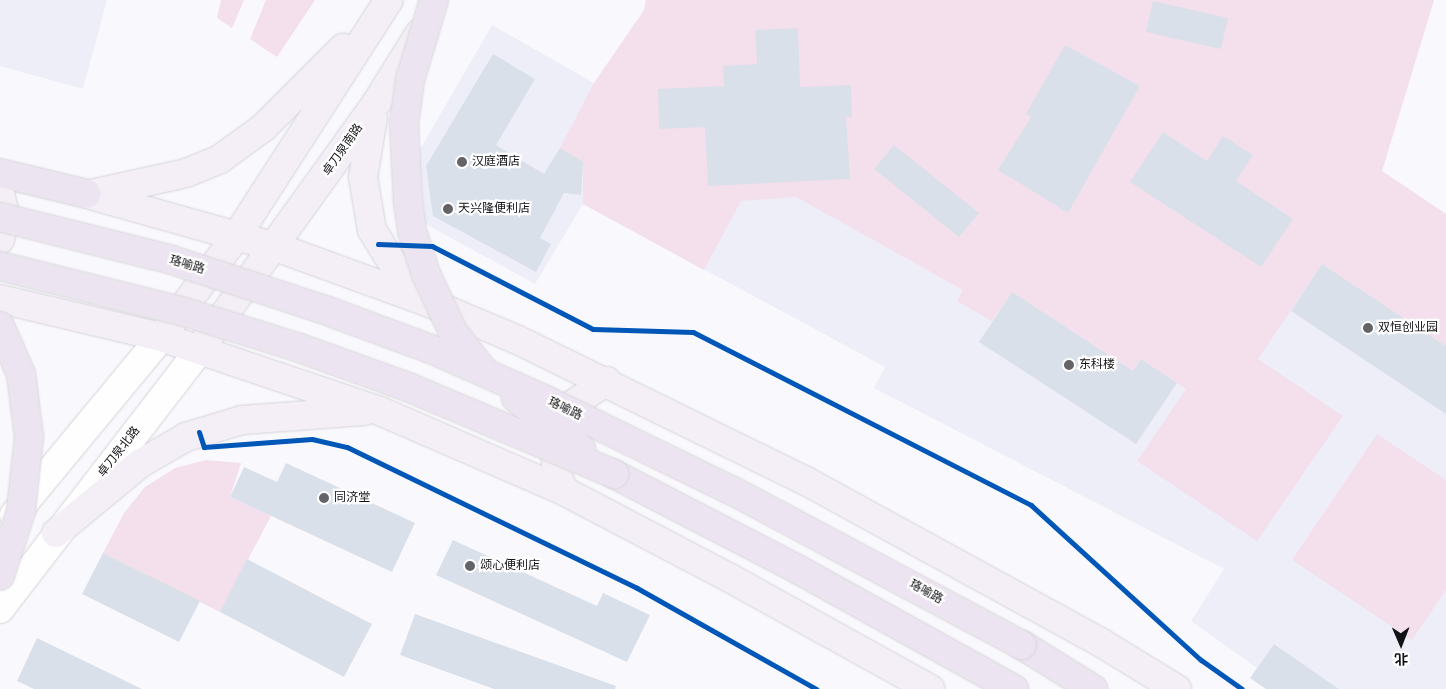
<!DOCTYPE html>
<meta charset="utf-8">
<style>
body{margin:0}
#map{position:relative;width:1446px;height:689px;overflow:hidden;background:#f9f9fd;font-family:Roboto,"Noto Sans SC",sans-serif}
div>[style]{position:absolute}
.built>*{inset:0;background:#eeeef9}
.green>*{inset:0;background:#f4dfed}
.building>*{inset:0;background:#dae0ea}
.roads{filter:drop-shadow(0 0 1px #d4d4d8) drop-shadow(0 0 1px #d4d4d8)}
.minor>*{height:28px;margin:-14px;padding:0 14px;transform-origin:14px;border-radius:14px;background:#fefeff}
.major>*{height:28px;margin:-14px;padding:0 14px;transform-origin:14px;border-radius:14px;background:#f4eff6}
.highway>*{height:28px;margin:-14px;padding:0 14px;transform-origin:14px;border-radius:14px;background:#ece4f0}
.bridges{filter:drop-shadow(0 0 1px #d7d7d9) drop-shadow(0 0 1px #d7d7d9)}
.highway-bridge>*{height:28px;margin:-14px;padding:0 14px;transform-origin:14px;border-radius:14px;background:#ece4f0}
.cycleway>*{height:5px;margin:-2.5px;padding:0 2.5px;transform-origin:2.5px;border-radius:2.5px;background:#0057b8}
.dots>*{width:14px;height:14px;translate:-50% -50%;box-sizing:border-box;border:2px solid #fff;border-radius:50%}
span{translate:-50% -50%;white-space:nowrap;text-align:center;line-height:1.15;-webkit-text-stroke:4.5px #fff;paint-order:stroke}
.street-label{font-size:12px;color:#121217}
.poi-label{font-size:12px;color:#121217}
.left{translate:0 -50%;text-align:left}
.north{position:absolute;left:1376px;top:619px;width:50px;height:50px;-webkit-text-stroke:4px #fff;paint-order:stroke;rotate:179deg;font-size:14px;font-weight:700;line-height:20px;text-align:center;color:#121217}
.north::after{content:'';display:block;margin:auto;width:18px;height:22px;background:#121217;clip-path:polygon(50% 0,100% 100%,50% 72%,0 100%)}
</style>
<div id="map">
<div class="built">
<div style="clip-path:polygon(0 0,107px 0,83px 89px,0 66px)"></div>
<div style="clip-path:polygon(646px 0,1434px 0,1382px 171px,1446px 214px,1446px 689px,1339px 689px,1274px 644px,1257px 668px,1191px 621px,1224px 569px,874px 388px,885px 367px,583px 204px,535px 284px,422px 222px,415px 158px,492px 25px,594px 83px,644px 11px)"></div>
</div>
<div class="green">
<div style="clip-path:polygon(221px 0,244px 0,232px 28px,217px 18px)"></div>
<div style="clip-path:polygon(266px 0,315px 0,277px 57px,250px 39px)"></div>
<div style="clip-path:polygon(646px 0,1434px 0,1382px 171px,1446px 214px,1446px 346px,1322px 264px,1258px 359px,1343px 416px,1257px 541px,1137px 461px,1186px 389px,1141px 359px,1133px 371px,1012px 292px,992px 321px,957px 301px,963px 290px,796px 197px,741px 201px,704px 270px,583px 204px,583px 163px,560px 148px,594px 83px,644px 10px)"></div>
<div style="clip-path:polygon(1377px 434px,1446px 480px,1446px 590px,1412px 640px,1292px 560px)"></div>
<div style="clip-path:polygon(206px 460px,241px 463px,230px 497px,271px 516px,220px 612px,103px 553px,124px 513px,145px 487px,175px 468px)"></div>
</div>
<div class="building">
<div style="clip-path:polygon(1153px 1px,1228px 18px,1221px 49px,1146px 32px)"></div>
<div style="clip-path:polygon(798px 28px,800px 87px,851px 85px,852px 117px,846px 117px,850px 179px,708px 186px,705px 127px,659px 129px,658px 89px,724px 86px,723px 66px,757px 64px,755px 30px)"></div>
<div style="clip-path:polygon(1065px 45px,1140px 86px,1068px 213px,998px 170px,1031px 117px,1026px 114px)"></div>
<div style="clip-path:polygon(493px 54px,535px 79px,496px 145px,544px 174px,560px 148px,583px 162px,581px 195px,564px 193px,540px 238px,551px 244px,536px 272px,433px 216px,426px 166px)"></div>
<div style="clip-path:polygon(1163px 132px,1207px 161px,1223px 136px,1253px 155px,1236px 181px,1293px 219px,1261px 267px,1130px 182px)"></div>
<div style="clip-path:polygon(894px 145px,979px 213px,959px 237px,874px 169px)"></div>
<div style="clip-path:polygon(1322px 264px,1446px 346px,1446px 414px,1291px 311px)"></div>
<div style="clip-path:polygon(1012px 292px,1133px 371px,1141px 359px,1177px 383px,1136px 444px,979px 342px)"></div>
<div style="clip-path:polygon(286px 463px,415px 523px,392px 572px,230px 497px,244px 467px,277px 482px)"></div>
<div style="clip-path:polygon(453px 540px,597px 606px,603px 593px,650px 615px,627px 662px,436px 575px)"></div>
<div style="clip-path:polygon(103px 553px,200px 601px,179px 642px,82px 594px)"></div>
<div style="clip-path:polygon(247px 559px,372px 624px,344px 677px,220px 612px)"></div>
<div style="clip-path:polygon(415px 614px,616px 686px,615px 689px,494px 689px,400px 655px)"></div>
<div style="clip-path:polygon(37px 638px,142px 689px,34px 689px,17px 681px)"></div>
<div style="clip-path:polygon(1274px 644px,1339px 689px,1266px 689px,1250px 678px)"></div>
</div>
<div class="roads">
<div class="minor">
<div style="left:14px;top:515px;width:231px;rotate:-50.4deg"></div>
<div style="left:0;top:609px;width:329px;rotate:-52.4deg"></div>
</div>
<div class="major">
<div style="left:373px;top:118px;width:60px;rotate:99.6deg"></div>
<div style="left:363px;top:177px;width:54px;rotate:80.4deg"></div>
<div style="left:372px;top:230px;width:49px;rotate:58.2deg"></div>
<div style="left:398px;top:272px;width:36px;rotate:44deg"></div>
<div style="left:0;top:193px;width:22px;rotate:77deg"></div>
<div style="left:5px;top:214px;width:26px;rotate:101deg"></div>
<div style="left:96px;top:193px;width:92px;rotate:-12.5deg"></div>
<div style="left:186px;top:173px;width:37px;rotate:-22deg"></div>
<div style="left:220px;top:159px;width:54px;rotate:-36deg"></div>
<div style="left:264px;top:127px;width:112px;rotate:-45deg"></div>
<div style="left:87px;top:194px;width:196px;rotate:15.7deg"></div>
<div style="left:276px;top:247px;width:164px;rotate:20deg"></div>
<div style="left:430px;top:303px;width:95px;rotate:22.8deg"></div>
<div style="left:518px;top:340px;width:321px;rotate:26.1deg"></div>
<div style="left:806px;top:481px;width:335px;rotate:28.7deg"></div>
<div style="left:1100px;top:642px;width:90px;rotate:31.4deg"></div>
<div style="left:0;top:299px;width:165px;rotate:13.3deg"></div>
<div style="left:161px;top:337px;width:231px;rotate:18.7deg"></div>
<div style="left:380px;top:411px;width:201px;rotate:23.5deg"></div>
<div style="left:564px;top:491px;width:187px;rotate:27.7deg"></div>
<div style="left:730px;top:578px;width:229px;rotate:29deg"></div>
<div style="left:167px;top:329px;width:119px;rotate:-53.2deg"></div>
<div style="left:238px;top:234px;width:278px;rotate:-57.2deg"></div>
<div style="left:206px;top:340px;width:293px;rotate:-54.3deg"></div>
<div style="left:377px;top:102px;width:81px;rotate:-58.1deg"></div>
<div style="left:564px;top:491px;width:21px;rotate:-113deg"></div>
<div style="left:556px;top:472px;width:27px;rotate:-90deg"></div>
<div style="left:556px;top:445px;width:22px;rotate:-77deg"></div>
<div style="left:561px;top:424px;width:23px;rotate:-59deg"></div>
<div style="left:573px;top:404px;width:41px;rotate:-34.1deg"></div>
<div style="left:56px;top:533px;width:110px;rotate:-39.5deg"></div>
<div style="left:141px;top:463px;width:52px;rotate:-30deg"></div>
<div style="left:186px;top:437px;width:59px;rotate:-16.9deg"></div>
<div style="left:242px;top:420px;width:122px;rotate:-4.2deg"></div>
</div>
<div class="highway">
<div style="left:0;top:173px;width:89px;rotate:13.6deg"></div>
<div style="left:614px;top:474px;width:208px;rotate:27.4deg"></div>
<div style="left:799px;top:570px;width:246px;rotate:29deg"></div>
<div style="left:1022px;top:645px;width:84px;rotate:31.8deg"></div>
</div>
</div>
<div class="bridges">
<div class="highway-bridge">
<div style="left:434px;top:0;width:84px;rotate:106.7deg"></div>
<div style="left:410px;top:80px;width:44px;rotate:97.8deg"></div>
<div style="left:404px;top:124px;width:78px;rotate:87.1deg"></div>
<div style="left:408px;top:202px;width:29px;rotate:82deg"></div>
<div style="left:412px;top:231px;width:45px;rotate:72deg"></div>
<div style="left:426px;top:274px;width:64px;rotate:65deg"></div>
<div style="left:453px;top:332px;width:47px;rotate:51.9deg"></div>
<div style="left:0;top:217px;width:177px;rotate:14deg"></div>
<div style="left:172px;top:260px;width:161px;rotate:18.1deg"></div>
<div style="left:325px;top:310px;width:113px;rotate:20.2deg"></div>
<div style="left:431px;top:349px;width:126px;rotate:23.9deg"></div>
<div style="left:546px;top:400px;width:210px;rotate:26deg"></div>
<div style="left:735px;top:492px;width:325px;rotate:28.1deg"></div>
<div style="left:0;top:266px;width:191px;rotate:14deg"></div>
<div style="left:185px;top:312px;width:117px;rotate:17.4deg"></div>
<div style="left:297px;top:347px;width:118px;rotate:19.8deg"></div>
<div style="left:408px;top:387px;width:224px;rotate:22.9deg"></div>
<div style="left:0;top:326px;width:52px;rotate:66.4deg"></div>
<div style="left:21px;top:374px;width:64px;rotate:82.8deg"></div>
<div style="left:29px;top:437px;width:74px;rotate:96.2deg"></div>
<div style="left:21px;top:511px;width:68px;rotate:107.9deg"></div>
<div style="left:516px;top:398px;width:83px;rotate:38.1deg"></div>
</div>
</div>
<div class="cycleway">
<div style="left:378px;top:244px;width:54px;rotate:2.1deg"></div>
<div style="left:432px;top:246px;width:181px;rotate:27.3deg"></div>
<div style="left:593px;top:329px;width:100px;rotate:1.7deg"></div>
<div style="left:693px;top:332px;width:380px;rotate:27.1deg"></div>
<div style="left:1031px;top:505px;width:230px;rotate:42.4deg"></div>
<div style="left:1201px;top:660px;width:50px;rotate:35.3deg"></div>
<div style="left:199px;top:432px;width:16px;rotate:72deg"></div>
<div style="left:204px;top:447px;width:108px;rotate:-4.2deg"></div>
<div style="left:312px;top:439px;width:36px;rotate:13deg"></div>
<div style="left:347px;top:447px;width:322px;rotate:25.9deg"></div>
<div style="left:637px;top:588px;width:206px;rotate:29.4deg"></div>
</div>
<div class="dots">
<div style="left:462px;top:162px;background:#636368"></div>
<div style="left:448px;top:209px;background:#636368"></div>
<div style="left:1368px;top:328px;background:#636368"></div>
<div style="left:1069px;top:365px;background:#636368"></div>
<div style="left:324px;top:498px;background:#636368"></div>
<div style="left:470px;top:566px;background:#636368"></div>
</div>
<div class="street-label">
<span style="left:343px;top:150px;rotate:-55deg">卓刀泉南路</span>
<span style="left:187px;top:265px;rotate:17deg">珞喻路</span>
<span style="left:565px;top:409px;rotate:26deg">珞喻路</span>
<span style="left:119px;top:452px;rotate:-52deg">卓刀泉北路</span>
<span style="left:926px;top:592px;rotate:29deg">珞喻路</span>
</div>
<div class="poi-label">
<span class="left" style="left:472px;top:162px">汉庭酒店</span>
<span class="left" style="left:458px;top:209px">天兴隆便利店</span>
<span class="left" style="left:1378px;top:328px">双恒创业园</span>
<span class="left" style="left:1079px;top:365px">东科楼</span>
<span class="left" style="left:334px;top:498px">同济堂</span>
<span class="left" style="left:480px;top:566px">颂心便利店</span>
</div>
<div class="north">北</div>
</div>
